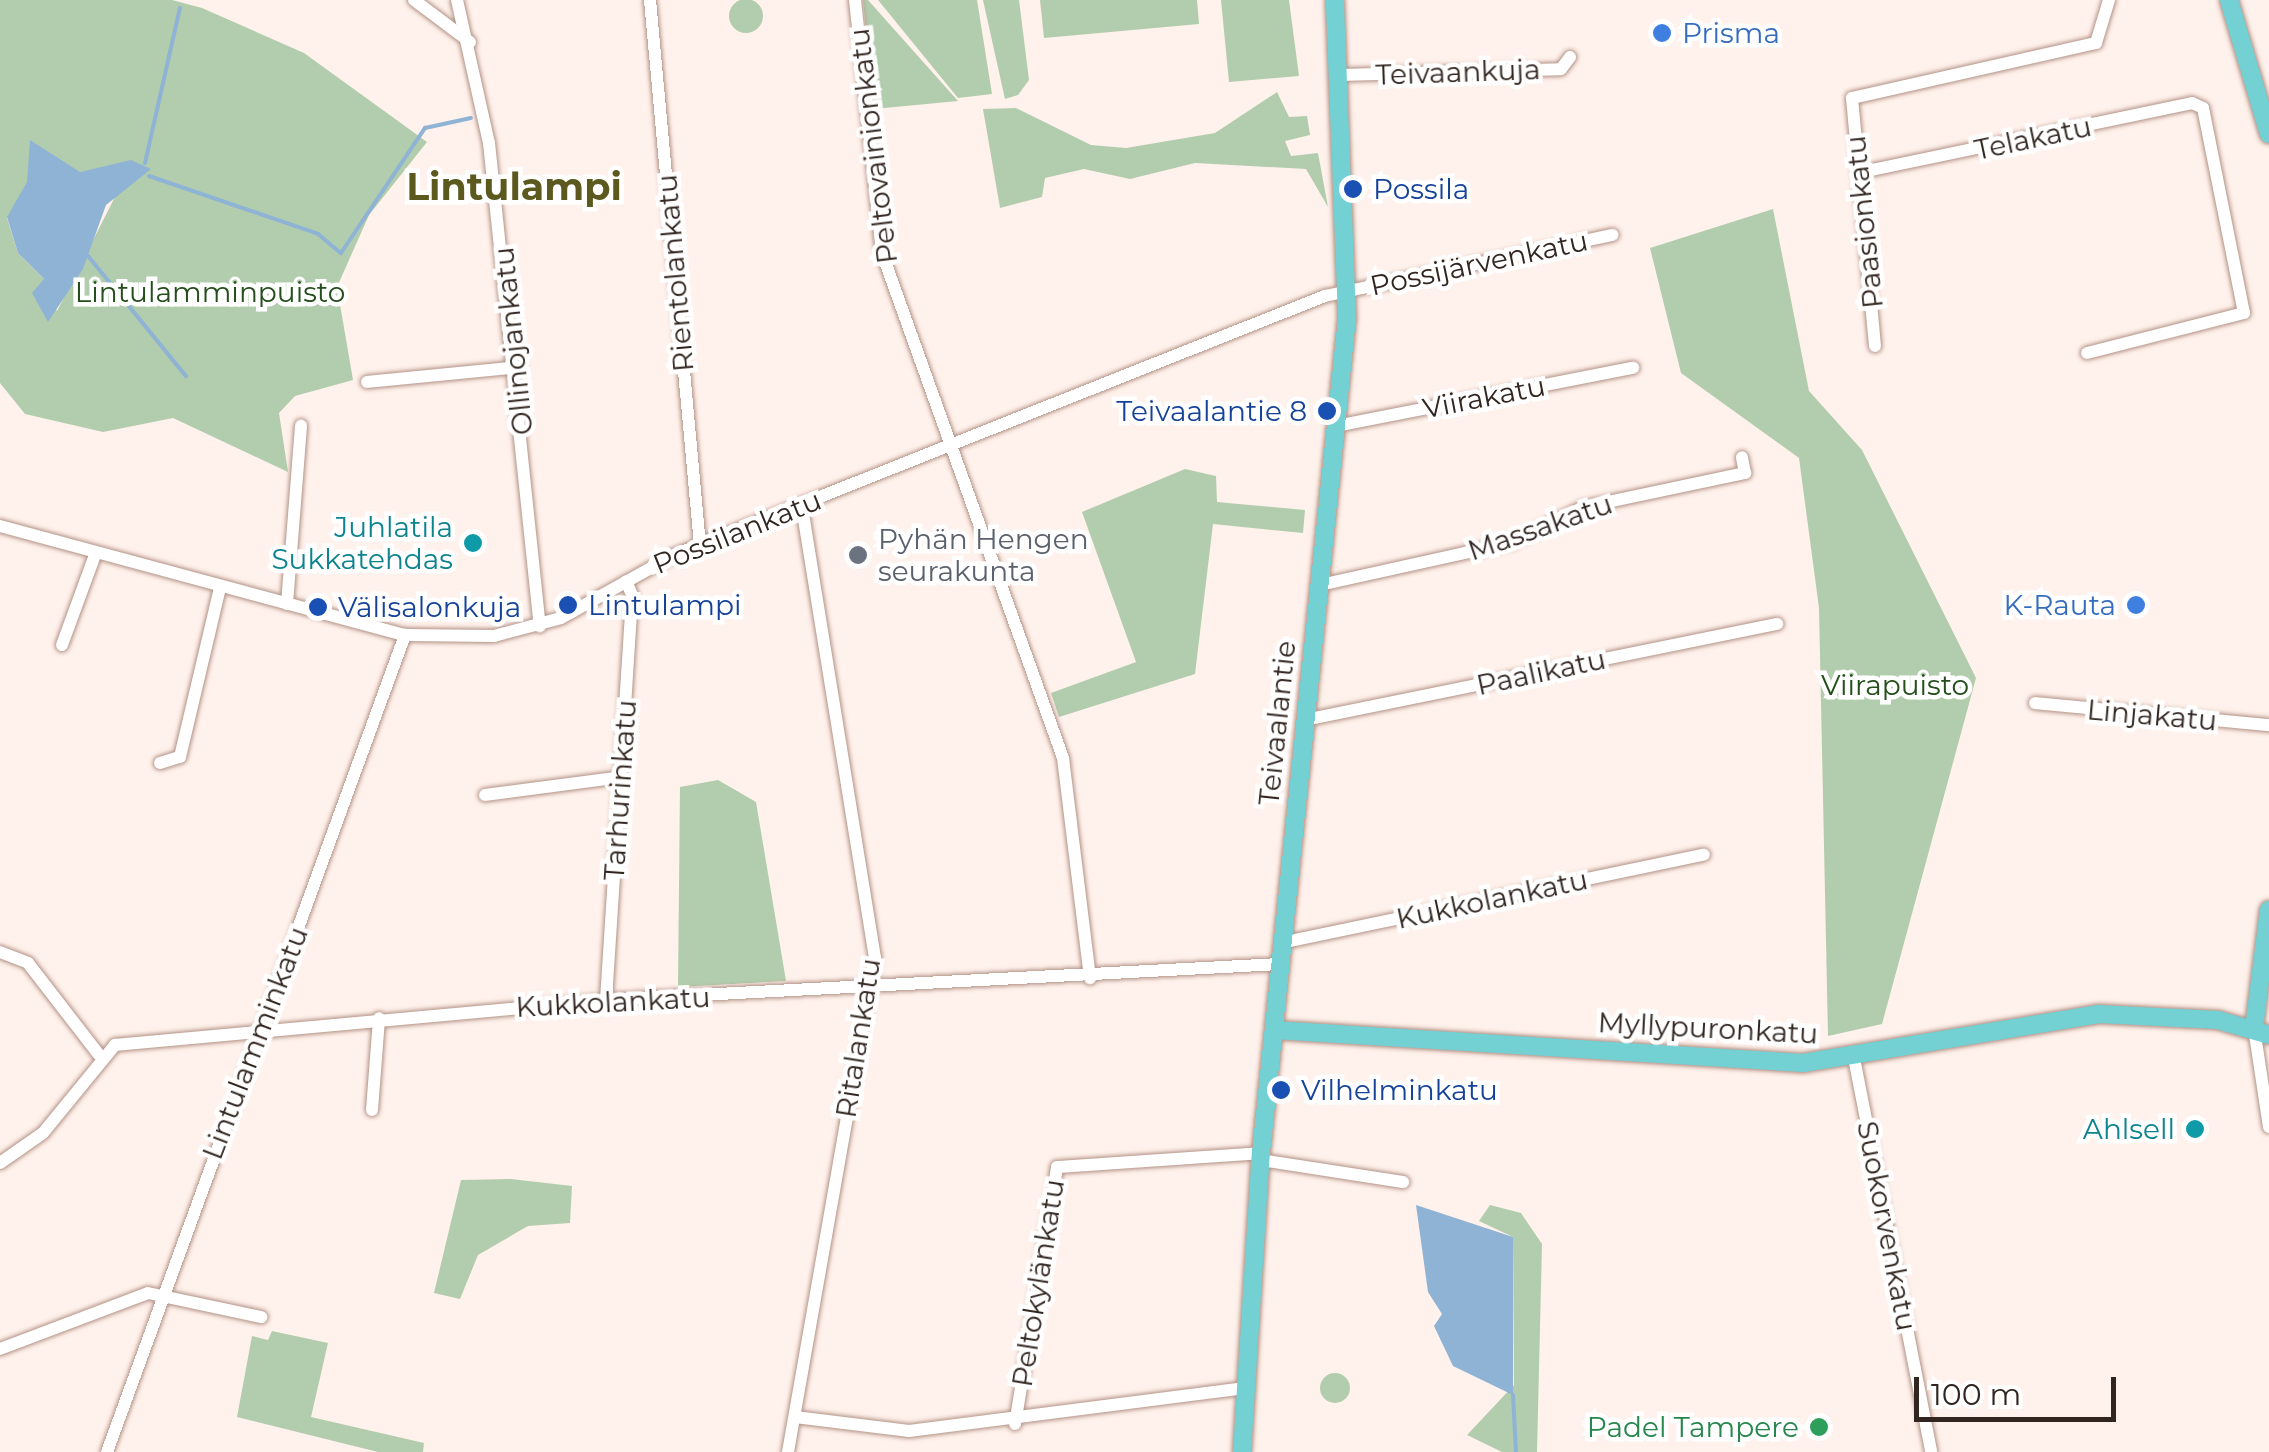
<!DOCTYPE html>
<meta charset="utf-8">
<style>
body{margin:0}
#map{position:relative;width:2269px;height:1452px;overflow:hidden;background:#fff1eb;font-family:Montserrat,sans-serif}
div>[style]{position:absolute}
.green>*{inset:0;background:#b2cdad}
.round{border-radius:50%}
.water>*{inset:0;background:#8fb3d5}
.stream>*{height:4px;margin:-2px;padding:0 2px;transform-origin:2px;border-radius:2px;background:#8fb3d5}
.roads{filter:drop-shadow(0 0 2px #b29286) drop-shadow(0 0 2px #b29286)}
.minor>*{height:12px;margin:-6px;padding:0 6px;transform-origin:6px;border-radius:6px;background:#fff}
.major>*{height:18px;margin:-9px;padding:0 9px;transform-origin:9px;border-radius:9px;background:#73d1d4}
.dots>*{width:28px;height:28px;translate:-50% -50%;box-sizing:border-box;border:5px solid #fff;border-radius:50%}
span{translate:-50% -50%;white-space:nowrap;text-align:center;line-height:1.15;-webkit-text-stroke:9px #fff;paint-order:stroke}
.shop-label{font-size:28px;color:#366cbe}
.left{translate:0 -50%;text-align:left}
.right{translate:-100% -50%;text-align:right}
.street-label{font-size:28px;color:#312520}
.transit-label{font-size:28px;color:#164399}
.park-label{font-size:28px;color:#244e1b}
.culture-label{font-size:28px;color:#0d838f}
.worship-label{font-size:28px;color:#5b616d}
.leisure-label{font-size:28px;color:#27864d}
.district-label{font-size:38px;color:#5c591e;font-weight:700}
.scale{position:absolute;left:1914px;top:1377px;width:202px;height:45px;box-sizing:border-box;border:5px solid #312520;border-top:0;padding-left:12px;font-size:30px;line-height:35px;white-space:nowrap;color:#312520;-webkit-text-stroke:8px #fff;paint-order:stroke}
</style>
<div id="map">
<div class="green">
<div class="round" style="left:729px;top:-1px;width:34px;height:34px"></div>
<div style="clip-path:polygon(evenodd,0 0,172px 0,202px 8px,304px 53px,427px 142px,369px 215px,337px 287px,353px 380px,295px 396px,279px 413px,288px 472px,173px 418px,103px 432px,25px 414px,0 383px,0 0,47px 157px,79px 172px,120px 169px,119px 189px,57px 311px,44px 279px,18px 253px,7px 218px,47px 157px)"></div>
<div style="clip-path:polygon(863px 0,868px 0,958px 101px,874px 109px)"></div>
<div style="clip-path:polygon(878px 0,977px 0,992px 94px,958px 98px)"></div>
<div style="clip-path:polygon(983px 0,1019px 0,1029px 80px,1018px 95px,1005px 99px)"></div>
<div style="clip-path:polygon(1040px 0,1197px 0,1199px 24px,1044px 38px)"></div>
<div style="clip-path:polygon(1221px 0,1289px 0,1299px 76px,1229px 82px)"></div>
<div style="clip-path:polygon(1277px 92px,1289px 117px,1307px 116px,1310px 135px,1285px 141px,1291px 156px,1318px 153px,1328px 207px,1306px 169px,1195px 163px,1130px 179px,1084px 169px,1045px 178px,1042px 197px,1000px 208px,983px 109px,1016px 108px,1091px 145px,1126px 148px,1215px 133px)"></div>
<div style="clip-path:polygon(1773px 209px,1809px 391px,1862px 450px,1976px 678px,1882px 1024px,1828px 1036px,1819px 608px,1799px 458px,1681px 373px,1650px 248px)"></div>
<div style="clip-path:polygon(1185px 469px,1216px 476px,1217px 502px,1305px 510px,1303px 533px,1213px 524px,1195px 674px,1059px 717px,1051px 693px,1136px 662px,1082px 512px)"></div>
<div style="clip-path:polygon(718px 780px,756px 802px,786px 981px,678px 987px,680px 787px)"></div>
<div style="clip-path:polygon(511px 1179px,572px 1186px,570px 1223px,528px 1226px,478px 1255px,460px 1299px,434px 1293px,461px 1180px)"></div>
<div style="clip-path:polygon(1490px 1205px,1521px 1213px,1542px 1244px,1537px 1452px,1502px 1452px,1467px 1435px,1514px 1385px,1513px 1237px,1479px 1221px)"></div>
<div style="clip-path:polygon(272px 1331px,328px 1343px,311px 1417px,424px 1443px,423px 1452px,378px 1452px,237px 1417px,252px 1336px,268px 1340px)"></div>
<div class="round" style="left:1320px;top:1373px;width:30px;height:30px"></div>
</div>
<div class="water">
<div style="clip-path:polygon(30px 140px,80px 172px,131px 160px,151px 169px,106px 205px,83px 269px,48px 322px,32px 293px,44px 279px,18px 253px,7px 217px,27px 182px)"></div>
<div style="clip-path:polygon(1416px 1205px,1513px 1237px,1513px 1395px,1453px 1366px,1434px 1326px,1442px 1314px,1428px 1292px)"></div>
</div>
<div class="stream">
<div style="left:145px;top:163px;width:159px;rotate:-77.3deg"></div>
<div style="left:149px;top:176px;width:179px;rotate:18.9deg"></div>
<div style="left:318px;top:234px;width:30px;rotate:40deg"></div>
<div style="left:341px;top:253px;width:151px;rotate:-56.1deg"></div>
<div style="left:425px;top:128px;width:47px;rotate:-12.3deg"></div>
<div style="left:88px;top:256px;width:155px;rotate:50.8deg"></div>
<div style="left:1513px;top:1395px;width:57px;rotate:87deg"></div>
</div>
<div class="roads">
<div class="minor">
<div style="left:414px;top:0;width:70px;rotate:36.9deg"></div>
<div style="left:457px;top:0;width:147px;rotate:77.4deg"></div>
<div style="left:489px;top:143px;width:486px;rotate:84deg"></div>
<div style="left:650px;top:0;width:547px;rotate:84.76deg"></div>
<div style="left:855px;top:0;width:254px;rotate:83.9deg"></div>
<div style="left:882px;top:253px;width:536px;rotate:70.28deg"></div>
<div style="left:1063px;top:758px;width:222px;rotate:83deg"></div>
<div style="left:1339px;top:75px;width:222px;rotate:-1.5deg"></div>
<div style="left:1561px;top:69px;width:15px;rotate:-53deg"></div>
<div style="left:1862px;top:172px;width:337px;rotate:-11.8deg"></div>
<div style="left:2192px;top:103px;width:12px;rotate:24deg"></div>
<div style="left:2203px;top:108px;width:209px;rotate:78.7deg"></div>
<div style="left:2244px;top:313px;width:162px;rotate:165.7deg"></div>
<div style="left:1875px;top:346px;width:249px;rotate:-95.3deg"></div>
<div style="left:1852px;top:98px;width:250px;rotate:-12.7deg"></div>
<div style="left:2096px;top:43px;width:45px;rotate:-73.2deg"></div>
<div style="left:367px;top:382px;width:153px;rotate:-5.6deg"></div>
<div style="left:1336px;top:426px;width:303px;rotate:-11.1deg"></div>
<div style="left:0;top:526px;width:419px;rotate:15.1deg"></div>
<div style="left:405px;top:635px;width:89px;rotate:0.6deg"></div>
<div style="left:494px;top:636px;width:69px;rotate:-15deg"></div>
<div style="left:561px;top:618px;width:129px;rotate:-29.1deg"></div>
<div style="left:674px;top:555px;width:701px;rotate:-21.7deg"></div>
<div style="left:1325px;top:296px;width:294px;rotate:-12deg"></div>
<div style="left:1320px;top:585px;width:195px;rotate:-12.5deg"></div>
<div style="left:1510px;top:543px;width:82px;rotate:-25.9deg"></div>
<div style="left:1584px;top:507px;width:165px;rotate:-11.9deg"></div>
<div style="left:1745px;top:473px;width:16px;rotate:-101deg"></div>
<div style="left:287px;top:604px;width:179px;rotate:-85.5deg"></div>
<div style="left:62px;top:645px;width:96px;rotate:-69.9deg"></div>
<div style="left:2035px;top:703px;width:235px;rotate:5.4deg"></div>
<div style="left:1305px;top:720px;width:482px;rotate:-11.5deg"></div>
<div style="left:160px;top:763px;width:21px;rotate:-17deg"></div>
<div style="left:180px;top:757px;width:174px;rotate:-76.7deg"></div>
<div style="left:485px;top:795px;width:137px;rotate:-7.5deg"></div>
<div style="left:1281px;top:943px;width:432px;rotate:-11.8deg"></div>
<div style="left:0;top:952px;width:30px;rotate:21deg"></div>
<div style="left:28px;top:963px;width:116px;rotate:52.3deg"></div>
<div style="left:606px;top:1000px;width:406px;rotate:-86.3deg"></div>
<div style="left:632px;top:595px;width:15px;rotate:-113deg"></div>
<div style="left:2254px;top:1028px;width:100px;rotate:81.4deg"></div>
<div style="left:1854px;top:1058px;width:401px;rotate:78.9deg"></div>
<div style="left:372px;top:1110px;width:92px;rotate:-85.6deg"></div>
<div style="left:1261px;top:1160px;width:144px;rotate:8.8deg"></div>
<div style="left:0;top:1163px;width:52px;rotate:-34.9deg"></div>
<div style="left:43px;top:1133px;width:114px;rotate:-50.7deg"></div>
<div style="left:115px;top:1045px;width:493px;rotate:-5.2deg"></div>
<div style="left:606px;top:1000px;width:674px;rotate:-3.06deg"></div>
<div style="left:0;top:1349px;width:158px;rotate:-20.7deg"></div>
<div style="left:148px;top:1293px;width:116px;rotate:12deg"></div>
<div style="left:795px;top:1417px;width:115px;rotate:7deg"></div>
<div style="left:909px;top:1431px;width:339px;rotate:-7.3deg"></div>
<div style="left:1015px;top:1424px;width:260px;rotate:-80.7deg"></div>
<div style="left:1057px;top:1167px;width:204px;rotate:-3.9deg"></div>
<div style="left:107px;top:1452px;width:870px;rotate:-69.96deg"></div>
<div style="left:788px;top:1452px;width:502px;rotate:-80.01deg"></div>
<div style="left:875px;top:958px;width:459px;rotate:-99.2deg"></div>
</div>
<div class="major">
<div style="left:2229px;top:0;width:140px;rotate:73.4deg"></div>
<div style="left:2254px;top:1028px;width:119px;rotate:-82.8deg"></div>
<div style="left:1274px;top:1030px;width:530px;rotate:3.57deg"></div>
<div style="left:1803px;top:1063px;width:300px;rotate:-9.4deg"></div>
<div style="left:2099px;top:1014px;width:119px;rotate:2.9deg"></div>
<div style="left:2218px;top:1020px;width:53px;rotate:16.4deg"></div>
<div style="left:1242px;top:1452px;width:300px;rotate:-86.4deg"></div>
<div style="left:1261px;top:1153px;width:839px;rotate:-84.12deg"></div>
<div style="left:1347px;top:318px;width:318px;rotate:-92.2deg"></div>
</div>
</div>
<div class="dots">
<div style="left:1662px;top:33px;background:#3f7fe0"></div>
<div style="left:1353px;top:189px;background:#1a4fb4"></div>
<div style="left:1327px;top:411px;background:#1a4fb4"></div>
<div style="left:473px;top:543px;background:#0f9aa8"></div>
<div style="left:858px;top:555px;background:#6b7280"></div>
<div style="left:568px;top:605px;background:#1a4fb4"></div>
<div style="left:2136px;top:605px;background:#3f7fe0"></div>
<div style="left:318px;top:607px;background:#1a4fb4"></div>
<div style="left:1281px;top:1090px;background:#1a4fb4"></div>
<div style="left:2195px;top:1129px;background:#0f9aa8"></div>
<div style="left:1819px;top:1427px;background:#2e9e5b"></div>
</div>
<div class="shop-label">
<span class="left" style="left:1682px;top:33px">Prisma</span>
<span class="right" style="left:2116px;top:605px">K-Rauta</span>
</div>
<div class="street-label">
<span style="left:1458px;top:72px;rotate:-2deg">Teivaankuja</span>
<span style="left:2033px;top:138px;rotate:-12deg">Telakatu</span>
<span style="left:873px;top:146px;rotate:-97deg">Peltovainionkatu</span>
<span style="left:1864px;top:222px;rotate:-96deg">Paasionkatu</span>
<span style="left:1479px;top:263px;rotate:-12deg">Possijärvenkatu</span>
<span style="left:675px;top:273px;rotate:-95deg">Rientolankatu</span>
<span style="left:513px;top:341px;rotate:-96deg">Ollinojankatu</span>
<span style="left:1484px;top:397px;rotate:-11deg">Viirakatu</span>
<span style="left:1540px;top:527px;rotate:-19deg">Massakatu</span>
<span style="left:737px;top:532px;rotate:-22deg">Possilankatu</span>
<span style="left:1541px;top:672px;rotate:-12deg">Paalikatu</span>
<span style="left:2152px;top:715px;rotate:5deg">Linjakatu</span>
<span style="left:1277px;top:723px;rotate:-84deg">Teivaalantie</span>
<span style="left:620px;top:790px;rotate:-86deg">Tarhurinkatu</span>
<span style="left:1492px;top:899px;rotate:-12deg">Kukkolankatu</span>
<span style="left:613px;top:1002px;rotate:-3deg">Kukkolankatu</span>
<span style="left:1708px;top:1028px;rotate:3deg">Myllypuronkatu</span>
<span style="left:858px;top:1038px;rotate:-81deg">Ritalankatu</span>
<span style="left:255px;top:1043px;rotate:-69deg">Lintulamminkatu</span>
<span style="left:1887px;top:1226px;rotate:79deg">Suokorvenkatu</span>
<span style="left:1038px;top:1283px;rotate:-81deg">Peltokylänkatu</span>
</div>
<div class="transit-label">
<span class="left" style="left:1373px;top:189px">Possila</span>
<span class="right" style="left:1307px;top:411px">Teivaalantie 8</span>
<span class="left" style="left:588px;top:605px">Lintulampi</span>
<span class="left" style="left:338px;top:607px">Välisalonkuja</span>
<span class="left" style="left:1301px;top:1090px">Vilhelminkatu</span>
</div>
<div class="park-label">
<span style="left:210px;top:292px">Lintulamminpuisto</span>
<span style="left:1895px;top:685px">Viirapuisto</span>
</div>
<div class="culture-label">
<span class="right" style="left:453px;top:543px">Juhlatila<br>Sukkatehdas</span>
<span class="right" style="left:2175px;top:1129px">Ahlsell</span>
</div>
<div class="worship-label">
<span class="left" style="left:878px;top:555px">Pyhän Hengen<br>seurakunta</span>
</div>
<div class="leisure-label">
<span class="right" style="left:1799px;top:1427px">Padel Tampere</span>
</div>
<div class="district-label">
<span style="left:514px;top:187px">Lintulampi</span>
</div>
<div class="scale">100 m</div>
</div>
